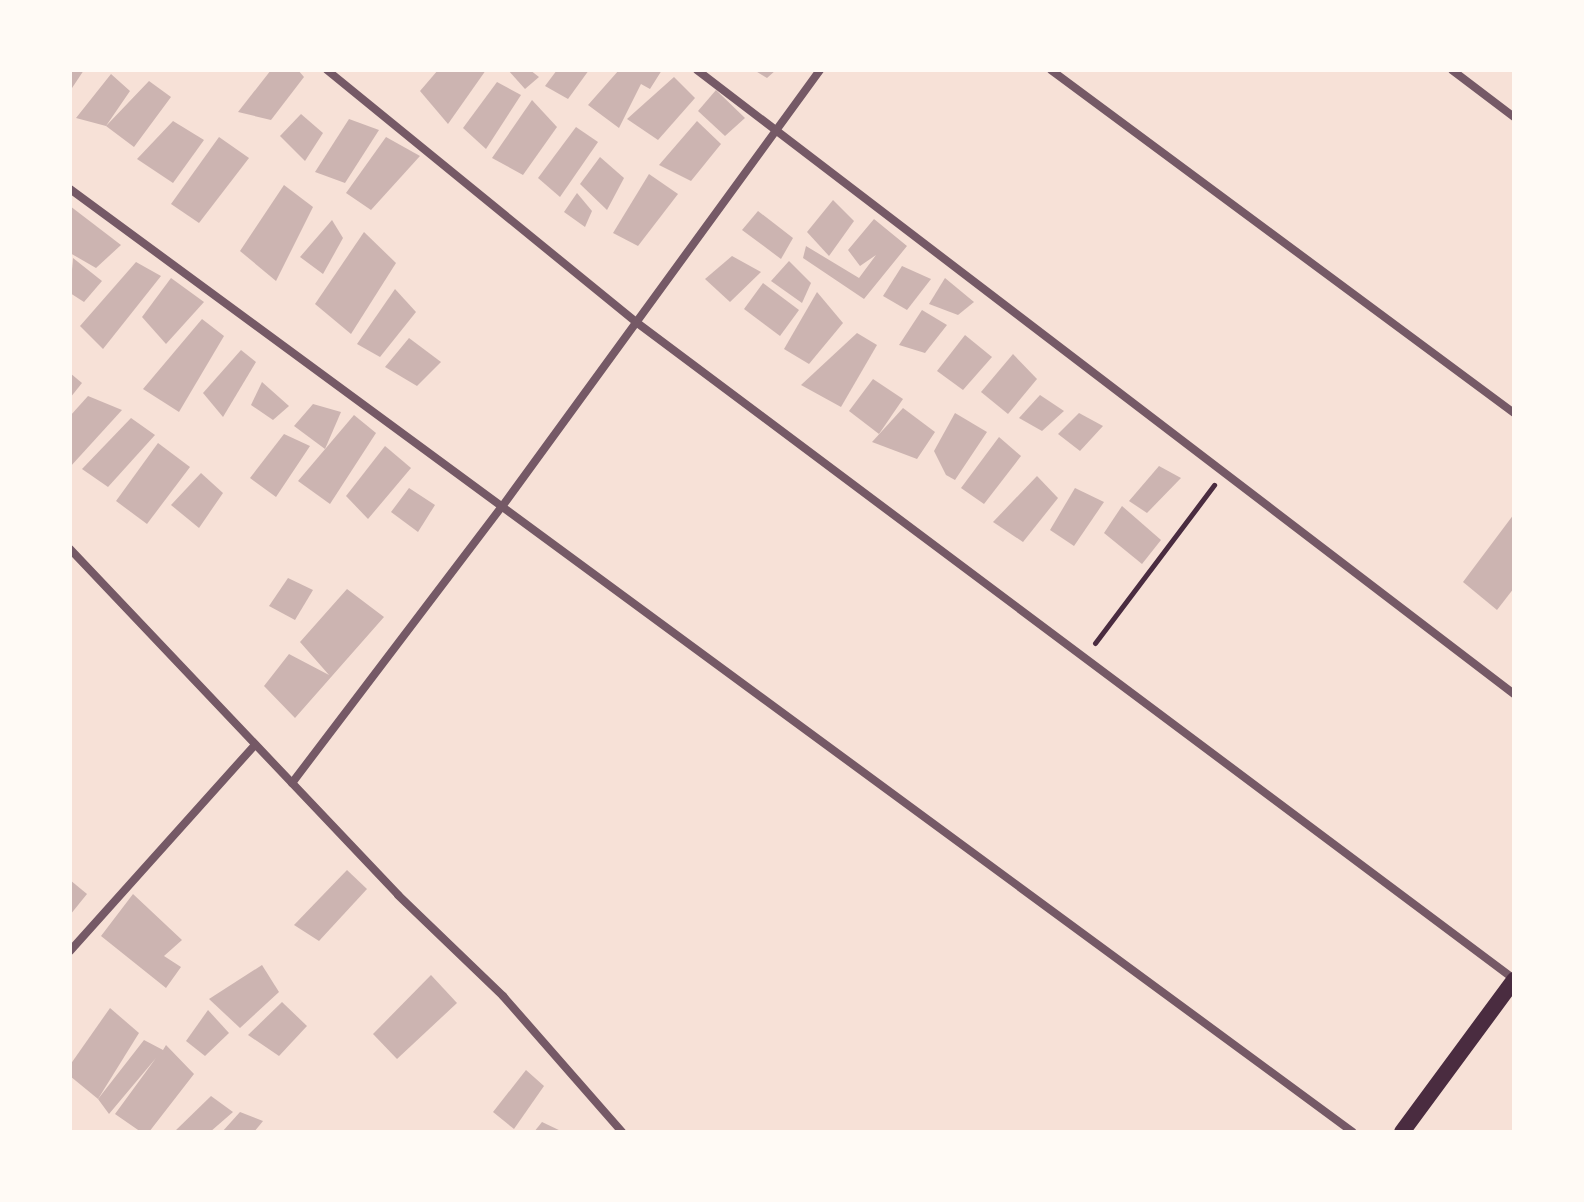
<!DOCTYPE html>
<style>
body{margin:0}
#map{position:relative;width:1584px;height:1202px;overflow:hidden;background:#f7e1d7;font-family:Roboto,sans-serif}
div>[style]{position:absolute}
.building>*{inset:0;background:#ccb4b1}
.path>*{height:5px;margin:-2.5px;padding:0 2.5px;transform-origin:2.5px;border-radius:2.5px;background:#4a2c40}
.minor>*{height:8px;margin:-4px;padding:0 4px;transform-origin:4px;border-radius:4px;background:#755966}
.secondary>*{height:16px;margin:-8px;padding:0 8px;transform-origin:8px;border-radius:8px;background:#4a2c40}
span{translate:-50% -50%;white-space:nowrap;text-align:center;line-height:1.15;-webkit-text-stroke:8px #fffaf5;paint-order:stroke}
.frame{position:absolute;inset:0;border:72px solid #fffaf5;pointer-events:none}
</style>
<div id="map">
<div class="building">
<div style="clip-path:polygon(70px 70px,84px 70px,70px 91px)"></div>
<div style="clip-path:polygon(271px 70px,298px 70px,304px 77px,271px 120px,238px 112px)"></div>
<div style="clip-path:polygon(438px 70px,486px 70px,448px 124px,420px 91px)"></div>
<div style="clip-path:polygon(508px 70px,530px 70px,539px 77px,525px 89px)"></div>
<div style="clip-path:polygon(557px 70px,589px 70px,568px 99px,545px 86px)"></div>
<div style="clip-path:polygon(662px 70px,650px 89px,641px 84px,619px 128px,588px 105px,619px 70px)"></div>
<div style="clip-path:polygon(754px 70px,776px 70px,767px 78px)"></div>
<div style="clip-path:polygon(111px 74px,130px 91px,106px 126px,149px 81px,171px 97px,134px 147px,106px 126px,76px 118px)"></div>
<div style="clip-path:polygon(674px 77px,695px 98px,658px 140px,627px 119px)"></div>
<div style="clip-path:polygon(497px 82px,521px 95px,486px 149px,463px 128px)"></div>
<div style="clip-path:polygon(716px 90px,745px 118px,725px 136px,698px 111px)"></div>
<div style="clip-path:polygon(532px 100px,557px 127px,523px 175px,492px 158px)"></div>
<div style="clip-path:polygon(301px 114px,323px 133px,305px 161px,280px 136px)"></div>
<div style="clip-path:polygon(349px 119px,379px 130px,345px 183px,315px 172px)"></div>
<div style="clip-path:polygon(173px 121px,204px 140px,173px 183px,137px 159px)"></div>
<div style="clip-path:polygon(697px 121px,721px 144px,691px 181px,659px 165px)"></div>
<div style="clip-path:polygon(576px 127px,598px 142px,560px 197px,538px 178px)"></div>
<div style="clip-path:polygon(219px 137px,249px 158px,199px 223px,171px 204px)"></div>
<div style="clip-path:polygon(386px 137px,420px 156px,371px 210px,346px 193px)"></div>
<div style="clip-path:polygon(600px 157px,624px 178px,607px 210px,580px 184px)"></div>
<div style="clip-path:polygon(649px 174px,678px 194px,638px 246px,613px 233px)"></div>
<div style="clip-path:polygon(284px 185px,313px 207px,276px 281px,240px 251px)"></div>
<div style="clip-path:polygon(577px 193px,592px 211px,585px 227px,564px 212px)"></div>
<div style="clip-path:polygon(833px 200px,854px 221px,829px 256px,807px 232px)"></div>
<div style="clip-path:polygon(70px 206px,121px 245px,96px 268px,70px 253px)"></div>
<div style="clip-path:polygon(758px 211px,793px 238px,781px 259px,742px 230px)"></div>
<div style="clip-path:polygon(874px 219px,907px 246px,864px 299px,803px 258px,806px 246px,859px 278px,876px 255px,860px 266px,848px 250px)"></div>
<div style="clip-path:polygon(332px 220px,343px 238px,323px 274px,300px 257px)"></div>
<div style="clip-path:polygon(364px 232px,396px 263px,351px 334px,315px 304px)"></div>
<div style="clip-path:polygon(732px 256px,761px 272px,730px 302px,705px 279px)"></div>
<div style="clip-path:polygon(73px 258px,102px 281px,84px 302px,70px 293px)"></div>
<div style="clip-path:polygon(789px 261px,811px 283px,802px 303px,771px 281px)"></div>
<div style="clip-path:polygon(136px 262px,161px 276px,103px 349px,80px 326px)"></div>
<div style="clip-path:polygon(902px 266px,931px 279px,907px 310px,883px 296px)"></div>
<div style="clip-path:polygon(171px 278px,204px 302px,166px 344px,142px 317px)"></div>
<div style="clip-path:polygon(945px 278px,974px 302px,958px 315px,929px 304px)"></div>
<div style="clip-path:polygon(763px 283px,799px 310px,780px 336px,744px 309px)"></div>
<div style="clip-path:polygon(395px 289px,416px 312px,380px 357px,357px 344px)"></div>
<div style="clip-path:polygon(817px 292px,843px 323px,809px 364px,784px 349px)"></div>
<div style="clip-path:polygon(922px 310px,947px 325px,925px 353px,899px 345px)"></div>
<div style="clip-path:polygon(202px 319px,224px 336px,179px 412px,143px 389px)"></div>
<div style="clip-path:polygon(857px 333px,877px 345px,841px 407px,801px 385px)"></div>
<div style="clip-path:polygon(965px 335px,992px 357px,963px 390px,937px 371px)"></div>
<div style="clip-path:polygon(409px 338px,441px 362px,417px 386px,385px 367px)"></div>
<div style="clip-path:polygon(241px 350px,256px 362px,223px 417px,203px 393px)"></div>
<div style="clip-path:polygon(1013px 354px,1037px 379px,1008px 414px,981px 392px)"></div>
<div style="clip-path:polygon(70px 373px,82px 383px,70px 398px)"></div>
<div style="clip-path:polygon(873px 379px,903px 399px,879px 434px,849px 411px)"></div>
<div style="clip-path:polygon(262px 382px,289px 406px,273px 420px,251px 405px)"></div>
<div style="clip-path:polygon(1040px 395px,1064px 411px,1042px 431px,1019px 418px)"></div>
<div style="clip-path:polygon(88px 396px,122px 410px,70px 467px,70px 416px)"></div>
<div style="clip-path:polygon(313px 404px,341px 412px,325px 449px,294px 426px)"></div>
<div style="clip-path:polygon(903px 408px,935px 432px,917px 459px,872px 442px)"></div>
<div style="clip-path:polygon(955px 413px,987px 432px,955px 480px,946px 475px,934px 451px)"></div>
<div style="clip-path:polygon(1079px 413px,1103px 426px,1080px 451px,1058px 434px)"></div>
<div style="clip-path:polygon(354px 415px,376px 433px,330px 504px,298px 481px)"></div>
<div style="clip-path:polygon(131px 418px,155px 435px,108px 487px,82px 469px)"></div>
<div style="clip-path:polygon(284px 434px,310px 446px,276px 497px,250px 478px)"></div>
<div style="clip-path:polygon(999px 437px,1021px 456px,984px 504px,961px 488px)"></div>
<div style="clip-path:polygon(158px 443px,190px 467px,147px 524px,116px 501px)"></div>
<div style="clip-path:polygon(385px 446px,411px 468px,368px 519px,346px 496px)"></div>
<div style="clip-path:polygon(1159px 466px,1181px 478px,1147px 513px,1129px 501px)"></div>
<div style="clip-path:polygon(201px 473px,223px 493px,199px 528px,171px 505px)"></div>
<div style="clip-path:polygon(1037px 476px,1058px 498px,1023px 542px,993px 522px)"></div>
<div style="clip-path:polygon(409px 488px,435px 505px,418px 532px,391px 512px)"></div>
<div style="clip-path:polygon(1075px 488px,1104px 502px,1074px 546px,1050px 530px)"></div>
<div style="clip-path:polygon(1122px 506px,1161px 540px,1142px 564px,1104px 533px)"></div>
<div style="clip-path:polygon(1514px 514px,1514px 588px,1497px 610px,1463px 582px)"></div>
<div style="clip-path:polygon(288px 578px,313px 590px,295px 620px,269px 606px)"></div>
<div style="clip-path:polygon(347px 589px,384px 617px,295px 718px,264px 686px,289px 654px,329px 675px,300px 642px)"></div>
<div style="clip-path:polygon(347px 870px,367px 889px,319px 941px,294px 925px)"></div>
<div style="clip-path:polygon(70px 880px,87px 894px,70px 915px)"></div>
<div style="clip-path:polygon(133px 894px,182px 940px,164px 956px,181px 967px,166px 988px,101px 936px)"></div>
<div style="clip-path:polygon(262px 965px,279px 992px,240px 1028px,209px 999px)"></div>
<div style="clip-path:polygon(431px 975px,457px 1003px,397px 1059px,373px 1034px)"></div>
<div style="clip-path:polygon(282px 1002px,307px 1026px,279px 1056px,248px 1035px)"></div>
<div style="clip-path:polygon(110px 1008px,139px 1033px,98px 1099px,70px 1076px,70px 1065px)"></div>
<div style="clip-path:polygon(208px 1010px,229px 1033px,205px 1056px,186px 1041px)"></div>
<div style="clip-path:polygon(144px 1040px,163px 1050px,166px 1045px,194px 1074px,149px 1132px,141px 1132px,115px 1114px,156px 1058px,109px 1114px,98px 1099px)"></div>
<div style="clip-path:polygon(526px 1070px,544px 1086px,514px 1129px,493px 1112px)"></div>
<div style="clip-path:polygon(211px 1096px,233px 1112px,210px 1132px,174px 1132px)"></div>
<div style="clip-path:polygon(240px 1112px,263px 1121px,254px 1132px,222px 1132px)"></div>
<div style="clip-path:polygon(542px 1122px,563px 1132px,534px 1132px)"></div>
</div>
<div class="path">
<div style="left:1095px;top:643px;width:198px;rotate:-53deg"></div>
</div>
<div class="minor">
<div style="left:327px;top:70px;width:399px;rotate:39.2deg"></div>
<div style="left:636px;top:322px;width:1097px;rotate:36.81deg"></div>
<div style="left:697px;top:70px;width:1028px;rotate:37.37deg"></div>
<div style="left:1051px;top:70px;width:576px;rotate:36.53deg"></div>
<div style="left:1452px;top:70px;width:78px;rotate:37.2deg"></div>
<div style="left:70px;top:189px;width:1592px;rotate:36.32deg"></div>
<div style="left:70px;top:549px;width:477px;rotate:46.5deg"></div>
<div style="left:398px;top:895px;width:146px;rotate:43.9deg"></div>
<div style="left:503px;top:996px;width:181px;rotate:48.8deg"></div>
<div style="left:292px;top:783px;width:345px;rotate:-52.8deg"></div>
<div style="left:501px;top:508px;width:542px;rotate:-53.93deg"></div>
<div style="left:70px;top:951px;width:277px;rotate:-48.1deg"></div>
</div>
<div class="secondary">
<div style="left:1402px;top:1132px;width:189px;rotate:-53.6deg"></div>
</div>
<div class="frame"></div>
</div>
